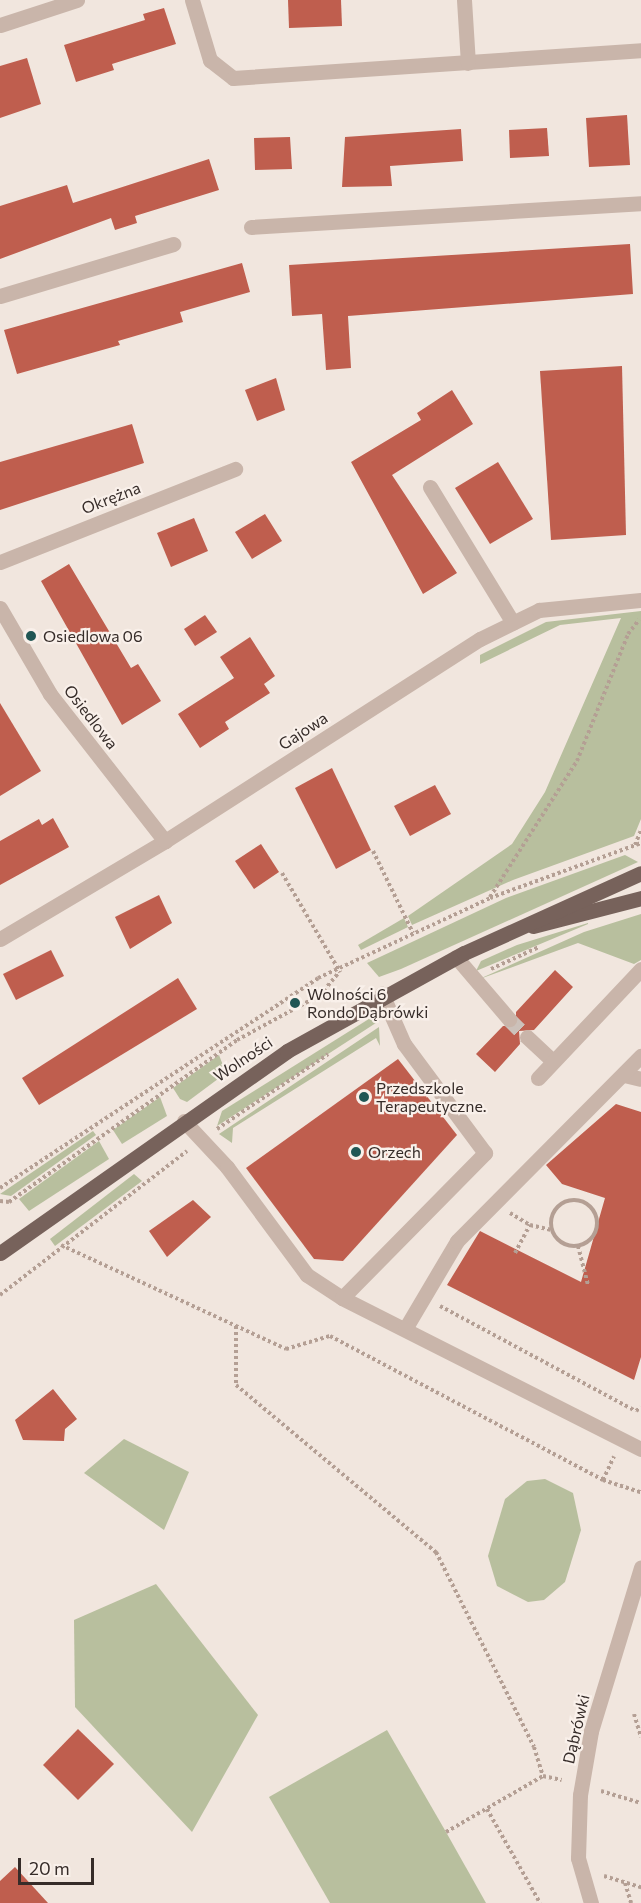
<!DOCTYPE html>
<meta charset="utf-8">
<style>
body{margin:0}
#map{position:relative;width:641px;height:1903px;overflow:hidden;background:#f1e6de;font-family:Commissioner,sans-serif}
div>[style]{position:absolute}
.green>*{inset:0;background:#b8bf9e}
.building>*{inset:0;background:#bf5e4e}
.minor-tunnel>*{height:15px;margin-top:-7.5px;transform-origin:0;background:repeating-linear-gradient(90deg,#ccc1ba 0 15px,transparent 0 23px)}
.path>*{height:4px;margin-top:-2px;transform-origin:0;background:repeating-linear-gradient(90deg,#b49f94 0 3px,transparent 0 6px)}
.path>.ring{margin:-2px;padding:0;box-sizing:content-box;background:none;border:4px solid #b49f94;border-radius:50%}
.minor>*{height:15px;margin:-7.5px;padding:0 7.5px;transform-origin:7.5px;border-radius:7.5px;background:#c9b5aa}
.major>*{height:15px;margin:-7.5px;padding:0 7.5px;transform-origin:7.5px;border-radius:7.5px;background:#77625b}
.dots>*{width:16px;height:16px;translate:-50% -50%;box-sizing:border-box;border:3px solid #f9f0ea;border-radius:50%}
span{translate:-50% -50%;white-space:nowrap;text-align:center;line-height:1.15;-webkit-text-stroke:4.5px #f9f0ea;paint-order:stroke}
.street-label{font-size:16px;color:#362c29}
.poi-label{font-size:16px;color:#362c29}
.left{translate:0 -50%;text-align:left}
.scale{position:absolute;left:18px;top:1858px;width:76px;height:27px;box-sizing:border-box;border:3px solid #362c29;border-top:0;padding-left:8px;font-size:18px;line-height:21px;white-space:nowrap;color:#362c29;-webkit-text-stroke:4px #f9f0ea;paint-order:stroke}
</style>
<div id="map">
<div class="green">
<div style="clip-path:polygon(641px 611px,641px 819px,634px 836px,513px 880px,412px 925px,408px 916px,512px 844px,545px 792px,621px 618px,560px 625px,480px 664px,480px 655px,546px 622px)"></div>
<div style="clip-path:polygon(625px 855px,638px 862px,401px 969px,379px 977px,367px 963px,506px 898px)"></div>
<div style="clip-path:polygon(641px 914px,641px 960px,634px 964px,578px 943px,477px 980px,584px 932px)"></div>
<div style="clip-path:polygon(404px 918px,408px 927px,361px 950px,358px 945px)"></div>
<div style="clip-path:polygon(588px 923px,588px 924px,476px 971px,481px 961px,517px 945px)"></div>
<div style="clip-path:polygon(380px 1012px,379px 1021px,217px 1126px,222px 1111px)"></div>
<div style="clip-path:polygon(379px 1027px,380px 1046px,376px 1038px,233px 1128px,232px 1143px,219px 1134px)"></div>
<div style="clip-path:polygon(219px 1055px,226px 1073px,187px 1102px,180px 1099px,173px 1088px)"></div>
<div style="clip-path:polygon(160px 1097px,167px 1116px,122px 1144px,113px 1130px)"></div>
<div style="clip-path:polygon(93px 1131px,96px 1135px,11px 1196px,0 1194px)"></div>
<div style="clip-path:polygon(99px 1141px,109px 1159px,29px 1211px,19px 1199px)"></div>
<div style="clip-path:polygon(134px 1174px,142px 1181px,55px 1246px,50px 1239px)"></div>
<div style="clip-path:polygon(124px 1439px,189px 1472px,164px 1530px,84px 1473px)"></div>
<div style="clip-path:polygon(545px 1479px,573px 1493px,581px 1530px,565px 1582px,544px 1600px,528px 1602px,497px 1586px,488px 1556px,505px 1499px,527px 1481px)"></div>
<div style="clip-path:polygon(156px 1584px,258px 1715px,192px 1832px,75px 1707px,74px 1620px)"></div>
<div style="clip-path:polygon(387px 1730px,446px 1832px,486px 1903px,330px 1903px,269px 1797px)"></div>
</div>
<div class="building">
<div style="clip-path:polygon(288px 0,341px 0,342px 26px,289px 28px)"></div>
<div style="clip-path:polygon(164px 8px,176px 44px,112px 64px,114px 70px,76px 82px,64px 45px,145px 20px,143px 14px)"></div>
<div style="clip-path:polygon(27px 58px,41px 104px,0 118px,0 66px)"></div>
<div style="clip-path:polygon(627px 115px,630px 165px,589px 167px,586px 118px)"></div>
<div style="clip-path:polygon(547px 128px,549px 156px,510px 158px,509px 130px)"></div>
<div style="clip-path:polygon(461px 129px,463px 161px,390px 166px,392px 186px,342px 187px,345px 137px)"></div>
<div style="clip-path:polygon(290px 137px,292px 169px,255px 170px,254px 138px)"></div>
<div style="clip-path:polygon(209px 159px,219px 190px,135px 216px,137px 223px,115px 230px,111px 218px,0 259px,0 206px,67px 185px,73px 203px)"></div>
<div style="clip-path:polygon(630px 244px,633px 294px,348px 316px,351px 368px,326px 370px,322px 314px,292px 316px,289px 265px)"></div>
<div style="clip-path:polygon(242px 263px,250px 292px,180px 312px,183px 322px,118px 341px,120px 345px,17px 374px,4px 330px)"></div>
<div style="clip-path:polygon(622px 366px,626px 535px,551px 540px,540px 371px)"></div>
<div style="clip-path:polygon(276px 378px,285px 410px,257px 421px,245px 390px)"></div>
<div style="clip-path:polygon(452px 390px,473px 424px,392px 475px,457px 573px,423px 594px,351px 462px,421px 420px,417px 413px)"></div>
<div style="clip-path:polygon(132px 424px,144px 463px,0 510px,0 462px)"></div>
<div style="clip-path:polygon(498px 462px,533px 519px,490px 544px,455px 488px)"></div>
<div style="clip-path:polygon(265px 514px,282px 541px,252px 559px,235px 532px)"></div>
<div style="clip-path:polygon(194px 518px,208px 551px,171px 567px,157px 533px)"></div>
<div style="clip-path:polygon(69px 564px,131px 668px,138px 664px,161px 701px,122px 725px,41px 581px)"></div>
<div style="clip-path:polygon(205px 615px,217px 632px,195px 646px,184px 629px)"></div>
<div style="clip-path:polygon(250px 637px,275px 676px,264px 684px,270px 693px,225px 722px,229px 729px,200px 748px,178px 714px,234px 678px,220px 657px)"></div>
<div style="clip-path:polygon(0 703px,41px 771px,0 796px)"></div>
<div style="clip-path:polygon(332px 768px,371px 850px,336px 869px,295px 788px)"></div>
<div style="clip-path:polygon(435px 785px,451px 814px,410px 836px,394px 806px)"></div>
<div style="clip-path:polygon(53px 818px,69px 847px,0 885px,0 841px,39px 819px,42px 825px)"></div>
<div style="clip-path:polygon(261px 844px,279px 872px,254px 889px,235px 861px)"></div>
<div style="clip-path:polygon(159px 895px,172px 923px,130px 949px,115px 917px)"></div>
<div style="clip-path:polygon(51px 950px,64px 976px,16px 1000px,3px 974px)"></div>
<div style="clip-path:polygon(555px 970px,573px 987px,534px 1030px,519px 1031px,520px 1044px,495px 1072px,476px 1054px,503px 1026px,516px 1026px,516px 1012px)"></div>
<div style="clip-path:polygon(178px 978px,197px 1009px,39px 1105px,22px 1078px)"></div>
<div style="clip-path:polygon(398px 1059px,457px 1135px,343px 1261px,314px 1259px,246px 1168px)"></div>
<div style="clip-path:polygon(616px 1104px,641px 1112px,641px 1357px,634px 1380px,447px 1285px,480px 1231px,581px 1282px,605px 1198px,562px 1184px,546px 1165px)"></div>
<div style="clip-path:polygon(193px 1200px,211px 1217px,167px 1257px,149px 1231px)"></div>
<div style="clip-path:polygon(53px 1389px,77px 1419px,65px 1429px,64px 1441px,23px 1440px,15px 1420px)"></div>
<div style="clip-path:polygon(78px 1729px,114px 1764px,78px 1800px,43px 1765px)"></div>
<div style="clip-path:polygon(15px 1867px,48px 1903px,0 1903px,0 1881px)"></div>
</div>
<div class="minor-tunnel">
<div style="left:509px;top:1019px;width:25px;rotate:45deg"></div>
</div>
<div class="path">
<div style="left:635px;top:845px;width:16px;rotate:-68deg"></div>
<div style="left:373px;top:851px;width:91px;rotate:64deg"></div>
<div style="left:282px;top:873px;width:115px;rotate:59.6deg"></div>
<div style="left:490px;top:897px;width:161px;rotate:-57.4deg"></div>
<div style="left:577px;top:761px;width:137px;rotate:-68.1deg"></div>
<div style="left:628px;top:634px;width:18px;rotate:-52deg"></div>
<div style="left:491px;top:969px;width:53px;rotate:-24.6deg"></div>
<div style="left:217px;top:1129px;width:134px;rotate:-34deg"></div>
<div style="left:0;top:1188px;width:381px;rotate:-33.4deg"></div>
<div style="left:318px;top:978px;width:190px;rotate:-24.9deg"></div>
<div style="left:490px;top:898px;width:161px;rotate:-20deg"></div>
<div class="ring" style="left:551px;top:1200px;width:42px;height:42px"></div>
<div style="left:0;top:1201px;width:9px;rotate:6deg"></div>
<div style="left:9px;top:1202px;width:280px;rotate:-35.4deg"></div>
<div style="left:237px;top:1040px;width:94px;rotate:-28.5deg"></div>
<div style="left:320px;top:995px;width:30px;rotate:-50deg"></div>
<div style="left:510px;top:1213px;width:23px;rotate:31deg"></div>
<div style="left:61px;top:1245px;width:248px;rotate:24.8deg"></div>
<div style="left:286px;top:1349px;width:46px;rotate:-16.5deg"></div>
<div style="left:330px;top:1336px;width:309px;rotate:27.8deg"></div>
<div style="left:603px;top:1480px;width:40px;rotate:18deg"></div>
<div style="left:578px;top:1246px;width:40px;rotate:75.6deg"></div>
<div style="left:515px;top:1253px;width:32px;rotate:-62deg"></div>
<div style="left:530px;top:1225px;width:22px;rotate:13deg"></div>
<div style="left:0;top:1295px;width:236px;rotate:-37.6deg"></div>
<div style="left:440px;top:1306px;width:222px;rotate:28.2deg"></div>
<div style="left:636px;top:1411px;width:6px;rotate:-39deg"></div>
<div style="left:236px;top:1326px;width:59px;rotate:90deg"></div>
<div style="left:236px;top:1385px;width:261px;rotate:39.9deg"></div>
<div style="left:436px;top:1552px;width:218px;rotate:63.3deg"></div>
<div style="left:534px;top:1747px;width:30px;rotate:73deg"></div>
<div style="left:543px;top:1776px;width:19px;rotate:12deg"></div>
<div style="left:603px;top:1480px;width:26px;rotate:-65deg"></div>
<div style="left:634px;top:1714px;width:24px;rotate:73deg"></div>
<div style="left:601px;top:1791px;width:42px;rotate:16.7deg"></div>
<div style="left:487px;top:1809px;width:108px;rotate:60.6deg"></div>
<div style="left:446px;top:1832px;width:112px;rotate:-30deg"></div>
<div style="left:604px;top:1876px;width:39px;rotate:17deg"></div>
<div style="left:625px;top:1883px;width:21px;rotate:73deg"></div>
</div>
<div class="minor">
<div style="left:192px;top:0;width:63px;rotate:73.3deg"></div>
<div style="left:210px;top:60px;width:29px;rotate:38deg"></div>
<div style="left:233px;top:78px;width:409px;rotate:-3.9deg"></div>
<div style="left:464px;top:0;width:63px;rotate:86.4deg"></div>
<div style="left:0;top:25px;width:81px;rotate:-18deg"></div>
<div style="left:251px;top:227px;width:391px;rotate:-3.5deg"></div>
<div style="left:0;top:296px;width:181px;rotate:-16.7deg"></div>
<div style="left:430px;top:487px;width:159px;rotate:58.6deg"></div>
<div style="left:0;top:562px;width:253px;rotate:-21.6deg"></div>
<div style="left:0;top:608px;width:99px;rotate:59.8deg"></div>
<div style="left:50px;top:694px;width:187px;rotate:52deg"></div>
<div style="left:0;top:939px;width:192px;rotate:-30.7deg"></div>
<div style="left:165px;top:841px;width:374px;rotate:-32.7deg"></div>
<div style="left:480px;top:639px;width:66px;rotate:-26.2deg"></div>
<div style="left:539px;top:610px;width:102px;rotate:-5.6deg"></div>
<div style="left:456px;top:957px;width:82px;rotate:49.5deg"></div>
<div style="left:527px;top:1037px;width:35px;rotate:43deg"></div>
<div style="left:624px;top:1075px;width:17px;rotate:13deg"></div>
<div style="left:538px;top:1078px;width:150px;rotate:-46.6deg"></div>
<div style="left:184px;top:1121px;width:63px;rotate:46.9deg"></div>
<div style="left:227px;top:1167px;width:134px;rotate:53.5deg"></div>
<div style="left:307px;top:1275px;width:42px;rotate:33.3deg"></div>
<div style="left:342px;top:1298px;width:335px;rotate:26.8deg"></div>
<div style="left:342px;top:1298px;width:204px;rotate:-45.4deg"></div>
<div style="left:485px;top:1153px;width:136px;rotate:-126.6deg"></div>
<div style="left:404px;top:1044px;width:55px;rotate:-113.7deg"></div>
<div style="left:405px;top:1329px;width:102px;rotate:-59.4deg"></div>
<div style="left:457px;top:1241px;width:261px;rotate:-45.2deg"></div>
<div style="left:591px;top:1903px;width:47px;rotate:-106.1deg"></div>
<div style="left:578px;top:1858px;width:63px;rotate:-88.2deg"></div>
<div style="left:580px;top:1795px;width:65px;rotate:-80.2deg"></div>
<div style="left:591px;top:1731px;width:171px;rotate:-73deg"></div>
</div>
<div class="major">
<div style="left:533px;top:926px;width:112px;rotate:-14.5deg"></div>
<div style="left:0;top:1253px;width:351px;rotate:-35.1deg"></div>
<div style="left:287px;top:1051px;width:202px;rotate:-29deg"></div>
<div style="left:464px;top:953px;width:194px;rotate:-24.3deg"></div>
</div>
<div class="dots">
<div style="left:31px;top:636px;background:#215654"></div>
<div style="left:295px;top:1003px;background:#215654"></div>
<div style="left:364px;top:1097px;background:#215654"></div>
<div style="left:356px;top:1152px;background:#215654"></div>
</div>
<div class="street-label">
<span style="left:111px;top:498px;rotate:-21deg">Okrężna</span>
<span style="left:91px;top:717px;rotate:52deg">Osiedlowa</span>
<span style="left:303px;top:731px;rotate:-33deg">Gajowa</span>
<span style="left:243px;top:1059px;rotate:-34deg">Wolności</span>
<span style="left:576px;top:1729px;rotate:-77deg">Dąbrówki</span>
</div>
<div class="poi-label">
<span class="left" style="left:43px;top:636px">Osiedlowa 06</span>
<span class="left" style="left:307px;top:1003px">Wolności 6<br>Rondo Dąbrówki</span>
<span class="left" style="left:376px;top:1097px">Przedszkole<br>Terapeutyczne.</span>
<span class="left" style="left:368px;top:1152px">Orzech</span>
</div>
<div class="scale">20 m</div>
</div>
